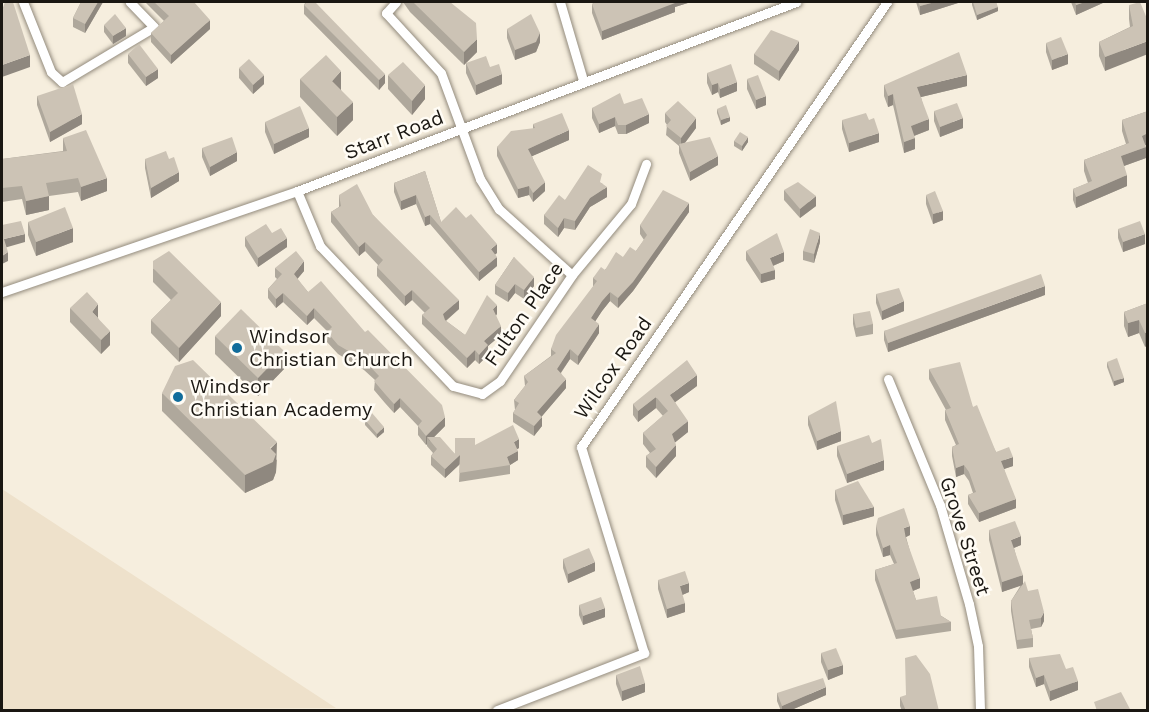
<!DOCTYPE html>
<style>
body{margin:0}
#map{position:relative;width:1149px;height:712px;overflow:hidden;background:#f6eede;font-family:"Work Sans",sans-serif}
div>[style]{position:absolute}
.built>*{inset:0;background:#eee1cb}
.roads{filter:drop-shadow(0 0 2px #938b7d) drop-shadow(0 0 2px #938b7d)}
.minor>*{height:9px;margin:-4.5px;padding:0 4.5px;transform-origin:4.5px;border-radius:4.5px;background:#fff}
.wall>*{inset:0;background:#afa89c}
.shaded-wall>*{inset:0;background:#8f887f}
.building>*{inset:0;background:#ccc3b5}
.dots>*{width:16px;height:16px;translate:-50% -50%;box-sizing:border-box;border:3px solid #fffcf5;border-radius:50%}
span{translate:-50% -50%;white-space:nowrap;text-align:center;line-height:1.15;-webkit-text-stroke:5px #fffcf5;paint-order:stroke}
.street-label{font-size:20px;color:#1a1712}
.poi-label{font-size:20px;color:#1a1712}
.left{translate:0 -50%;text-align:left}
.frame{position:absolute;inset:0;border:3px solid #1a1712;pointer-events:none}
</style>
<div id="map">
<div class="built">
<div style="clip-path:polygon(2px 489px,336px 708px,2px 710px)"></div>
</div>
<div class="roads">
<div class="minor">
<div style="left:23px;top:2px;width:75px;rotate:68.2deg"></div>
<div style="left:51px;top:72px;width:15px;rotate:42deg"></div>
<div style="left:62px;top:82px;width:107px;rotate:-30.9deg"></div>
<div style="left:154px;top:27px;width:35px;rotate:-134deg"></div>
<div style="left:396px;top:2px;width:15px;rotate:132deg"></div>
<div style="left:386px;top:13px;width:81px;rotate:47.5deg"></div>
<div style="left:441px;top:73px;width:113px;rotate:69.8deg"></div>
<div style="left:480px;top:179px;width:36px;rotate:58deg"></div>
<div style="left:499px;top:209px;width:98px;rotate:42.1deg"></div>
<div style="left:560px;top:2px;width:81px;rotate:73.6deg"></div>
<div style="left:297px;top:191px;width:60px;rotate:67.3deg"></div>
<div style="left:320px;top:246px;width:193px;rotate:46.5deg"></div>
<div style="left:453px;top:386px;width:30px;rotate:15deg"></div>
<div style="left:482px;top:394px;width:22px;rotate:-36deg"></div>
<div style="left:500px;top:381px;width:128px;rotate:-55.8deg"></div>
<div style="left:572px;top:275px;width:92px;rotate:-50.3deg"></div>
<div style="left:631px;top:204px;width:43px;rotate:-69.4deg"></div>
<div style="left:2px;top:292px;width:312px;rotate:-18.9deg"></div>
<div style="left:297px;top:191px;width:534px;rotate:-20.74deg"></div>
<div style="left:888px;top:379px;width:136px;rotate:67.6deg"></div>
<div style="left:940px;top:505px;width:103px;rotate:73.7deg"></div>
<div style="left:969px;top:604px;width:43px;rotate:77.9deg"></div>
<div style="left:978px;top:646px;width:64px;rotate:88.2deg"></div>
<div style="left:497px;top:710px;width:158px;rotate:-21.2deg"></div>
<div style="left:644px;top:653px;width:215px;rotate:-107deg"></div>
<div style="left:581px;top:447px;width:540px;rotate:-55.49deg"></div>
</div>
</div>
<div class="wall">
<div style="clip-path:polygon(81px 2px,103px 2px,85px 33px,73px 27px,73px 18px)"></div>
<div style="clip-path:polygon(145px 2px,194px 2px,210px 29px,171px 64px,151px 42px,151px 33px,164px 21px)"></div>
<div style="clip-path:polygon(302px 2px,314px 2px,385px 83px,379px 90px,304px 14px,304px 5px,305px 3px)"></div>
<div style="clip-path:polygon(403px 2px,450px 2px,477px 52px,464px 65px,410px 12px)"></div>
<div style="clip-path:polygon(596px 2px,691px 2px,675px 7px,675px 12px,602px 40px,592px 13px,592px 4px)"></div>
<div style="clip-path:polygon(916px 2px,958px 2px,958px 3px,920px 15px)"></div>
<div style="clip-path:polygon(972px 2px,996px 2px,998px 11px,977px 20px,972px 5px)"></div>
<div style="clip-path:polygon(1071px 2px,1105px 2px,1076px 15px)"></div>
<div style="clip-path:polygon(1129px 5px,1148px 21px,1105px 71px,1099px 56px,1099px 42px,1130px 27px,1129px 19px)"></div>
<div style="clip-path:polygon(104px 25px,126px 36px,113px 44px,104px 32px)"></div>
<div style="clip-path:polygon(507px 29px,540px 42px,536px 52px,515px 60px,507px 38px)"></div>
<div style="clip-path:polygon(1046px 43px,1068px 64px,1052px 70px,1046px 52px)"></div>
<div style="clip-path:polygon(799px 50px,779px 81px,754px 64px,754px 54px)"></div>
<div style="clip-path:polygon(128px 54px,158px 78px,146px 86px,128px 63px)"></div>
<div style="clip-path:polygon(466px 63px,490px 67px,502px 84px,476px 95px,466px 73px)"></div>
<div style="clip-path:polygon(239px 68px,264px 84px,253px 94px,239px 78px)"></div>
<div style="clip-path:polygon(707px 73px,737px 91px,720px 98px,718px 92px,712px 95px,707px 83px)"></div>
<div style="clip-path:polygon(388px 75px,425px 99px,412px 115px,388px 89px)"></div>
<div style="clip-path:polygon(300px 79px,341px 90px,353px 120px,337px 136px,300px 97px)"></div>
<div style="clip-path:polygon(747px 79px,766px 105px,756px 109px,747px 89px)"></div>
<div style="clip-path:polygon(884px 85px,967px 86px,921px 97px,929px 130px,914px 136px,915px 149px,904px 153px,893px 105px,888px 107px,884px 96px)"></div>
<div style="clip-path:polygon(37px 96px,82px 124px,50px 142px,37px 105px)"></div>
<div style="clip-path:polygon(624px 104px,649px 123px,626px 134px,618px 134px,615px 126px,599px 133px,592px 118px,592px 108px)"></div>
<div style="clip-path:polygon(717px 109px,730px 121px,721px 125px,717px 113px)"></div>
<div style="clip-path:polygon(934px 111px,963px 128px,940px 137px,934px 121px)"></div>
<div style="clip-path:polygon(1148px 111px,1148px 144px,1145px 145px,1146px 158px,1124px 166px,1127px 186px,1076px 208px,1073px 200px,1073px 189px,1088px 183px,1084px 171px,1084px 160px,1126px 144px,1122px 131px,1122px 120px)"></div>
<div style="clip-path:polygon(665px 113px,696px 128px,685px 143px,718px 165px,690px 181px,679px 153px,679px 146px,666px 135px,667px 125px,665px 122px)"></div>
<div style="clip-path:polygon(842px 120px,879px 142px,849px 152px,842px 129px)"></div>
<div style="clip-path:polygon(265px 122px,309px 137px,274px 154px,265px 132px)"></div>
<div style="clip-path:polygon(533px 124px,569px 140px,532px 156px,545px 191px,533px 202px,529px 195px,518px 198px,497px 156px,497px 147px,533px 129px)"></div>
<div style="clip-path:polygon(63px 138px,107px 191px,81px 201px,78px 192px,49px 196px,49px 210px,26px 215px,22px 199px,2px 202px,2px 159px,63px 151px)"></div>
<div style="clip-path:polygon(734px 141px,748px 142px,742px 151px,734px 146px)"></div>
<div style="clip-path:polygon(202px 148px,237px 161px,210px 176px,202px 157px)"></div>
<div style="clip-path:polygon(145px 159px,179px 181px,151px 198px,145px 168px)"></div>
<div style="clip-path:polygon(425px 171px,441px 222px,497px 253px,495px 254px,497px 266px,479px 281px,430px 224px,425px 226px,416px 204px,401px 210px,394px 192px,394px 183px)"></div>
<div style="clip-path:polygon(602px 183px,607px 197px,590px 207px,575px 230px,564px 228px,558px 237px,544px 224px,544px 215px,565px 200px)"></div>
<div style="clip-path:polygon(784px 190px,816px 206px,800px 218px,784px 200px)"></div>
<div style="clip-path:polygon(339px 195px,373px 215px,459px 309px,446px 321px,465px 335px,497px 314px,496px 316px,501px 335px,488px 346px,488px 355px,479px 364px,475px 360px,467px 368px,422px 324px,422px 315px,425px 313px,412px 300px,405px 306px,377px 276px,377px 267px,378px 265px,365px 251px,359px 256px,331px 222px,331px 212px,339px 207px)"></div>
<div style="clip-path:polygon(926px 195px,943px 220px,933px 224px,926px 204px)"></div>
<div style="clip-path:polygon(689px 212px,633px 291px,618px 308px,610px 301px,602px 311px,595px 321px,599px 333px,578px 365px,570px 359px,561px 373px,566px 388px,542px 416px,542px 426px,534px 436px,513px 422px,513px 413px,515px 410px,514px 400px,525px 386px,524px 376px,551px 356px,551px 349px,593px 287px,593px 278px,623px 257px,636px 251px,644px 240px,640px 234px,640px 225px)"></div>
<div style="clip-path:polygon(28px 222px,73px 242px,36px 256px,28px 235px)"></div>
<div style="clip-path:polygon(1118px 229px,1145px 244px,1123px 252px,1118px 238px)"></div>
<div style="clip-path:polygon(272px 233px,287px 247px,258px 267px,245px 246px,245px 237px)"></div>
<div style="clip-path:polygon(820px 242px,814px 263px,803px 260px,803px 251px)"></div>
<div style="clip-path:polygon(746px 251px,784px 261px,773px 266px,775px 279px,761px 283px,746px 260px)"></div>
<div style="clip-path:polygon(514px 257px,534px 286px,524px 299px,515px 293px,508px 302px,495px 294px,495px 285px)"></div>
<div style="clip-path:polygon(153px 268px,221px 316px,179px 362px,151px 333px,151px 320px,171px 300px,153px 282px)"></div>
<div style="clip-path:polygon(275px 268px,304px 271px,297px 279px,308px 292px,445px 426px,434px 437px,455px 454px,475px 445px,519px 448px,517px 449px,518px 460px,510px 465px,510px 474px,459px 482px,460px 464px,445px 478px,431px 465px,431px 456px,433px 453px,427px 446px,427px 444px,426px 445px,418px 435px,418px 426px,400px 407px,394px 413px,385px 403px,374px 390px,375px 380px,364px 370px,338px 354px,327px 342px,328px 332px,314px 318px,307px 325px,283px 302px,276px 308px,268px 298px,268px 289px,277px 279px,275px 277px)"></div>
<div style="clip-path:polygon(876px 294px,904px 311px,882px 320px,876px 303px)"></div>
<div style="clip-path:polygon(1045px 295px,888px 352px,884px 340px,884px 331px)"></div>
<div style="clip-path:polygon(1148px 303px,1145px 347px,1139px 333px,1128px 337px,1124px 326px,1124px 312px)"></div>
<div style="clip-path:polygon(70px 308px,98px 318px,110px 345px,101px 354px,70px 322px)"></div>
<div style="clip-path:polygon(853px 314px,873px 324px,873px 334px,856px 337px,853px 324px)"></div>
<div style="clip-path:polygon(215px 336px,284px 369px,258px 396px,215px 354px)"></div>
<div style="clip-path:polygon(1107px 362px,1124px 382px,1114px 386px,1107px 367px)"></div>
<div style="clip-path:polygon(929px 369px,973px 407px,996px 452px,1013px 466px,1004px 469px,1016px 508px,979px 522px,968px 504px,968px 495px,973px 493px,969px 481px,964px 474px,956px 477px,952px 456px,952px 447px,956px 445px,945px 420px,945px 410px,946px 410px,929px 379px)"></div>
<div style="clip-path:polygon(697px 386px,675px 402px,688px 432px,675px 442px,676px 456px,656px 478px,646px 467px,646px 456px,650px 453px,643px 444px,643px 433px,663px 416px,656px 408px,638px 422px,633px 415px,633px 404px)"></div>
<div style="clip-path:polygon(162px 393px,277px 460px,276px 472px,273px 480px,245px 493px,162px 411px)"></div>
<div style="clip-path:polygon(808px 416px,841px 441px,817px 450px,808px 425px)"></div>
<div style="clip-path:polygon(365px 420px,384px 432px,377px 438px,365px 425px)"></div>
<div style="clip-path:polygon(837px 446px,884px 470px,847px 483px,837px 456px)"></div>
<div style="clip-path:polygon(835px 490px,874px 516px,843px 525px,835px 500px)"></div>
<div style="clip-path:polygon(876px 526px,910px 535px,906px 537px,920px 588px,913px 591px,916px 600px,951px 622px,951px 631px,896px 639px,875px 580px,875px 570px,894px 564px,890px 555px,883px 557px,876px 535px)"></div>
<div style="clip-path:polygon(989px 530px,1021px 545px,1014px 548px,1023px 583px,1044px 621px,1041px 627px,1031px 629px,1033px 638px,1033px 647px,1017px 649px,1011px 611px,1011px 601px,1021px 585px,1002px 592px,989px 540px)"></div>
<div style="clip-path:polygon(563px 559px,595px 571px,568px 583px,563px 568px)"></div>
<div style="clip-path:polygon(658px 580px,689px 592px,682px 595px,685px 612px,667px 618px,658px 589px)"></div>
<div style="clip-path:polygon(579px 605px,605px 617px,583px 625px,579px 615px)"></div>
<div style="clip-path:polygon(821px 653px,843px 674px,828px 680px,821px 662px)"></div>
<div style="clip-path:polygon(1029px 658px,1066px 669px,1078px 690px,1050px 701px,1044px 684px,1036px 687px,1029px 667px)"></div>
<div style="clip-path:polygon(616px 675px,645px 692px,622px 701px,616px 684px)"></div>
<div style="clip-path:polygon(777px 693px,826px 695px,789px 711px,781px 711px,777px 701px)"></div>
<div style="clip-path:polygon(900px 697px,939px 711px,902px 711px,900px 706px)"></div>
</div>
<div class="shaded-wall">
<div style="clip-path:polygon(98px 2px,103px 2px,85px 33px,85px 24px)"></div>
<div style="clip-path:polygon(674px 2px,691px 2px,675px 7px,675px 12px,602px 40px,602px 31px)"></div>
<div style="clip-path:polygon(935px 2px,958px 2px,958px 3px,920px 15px,920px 6px)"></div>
<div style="clip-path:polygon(1085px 2px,1105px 2px,1076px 15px,1076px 5px)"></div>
<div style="clip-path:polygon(998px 7px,998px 11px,977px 20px,977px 15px)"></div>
<div style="clip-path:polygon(210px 20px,210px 29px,171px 64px,171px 55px)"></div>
<div style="clip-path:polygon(126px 28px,126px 36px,113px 44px,113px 36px)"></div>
<div style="clip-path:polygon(540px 33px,540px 42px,536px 52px,515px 60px,515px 50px)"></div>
<div style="clip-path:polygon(477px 39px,477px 52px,464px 65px,464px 52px)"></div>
<div style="clip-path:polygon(799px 41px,799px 50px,779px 81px,779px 71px)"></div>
<div style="clip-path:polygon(1148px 41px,1148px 54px,1105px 71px,1105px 57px)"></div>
<div style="clip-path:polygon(1068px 54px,1068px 64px,1052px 70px,1052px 60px)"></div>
<div style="clip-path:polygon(30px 55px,30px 67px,2px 77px,2px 65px)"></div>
<div style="clip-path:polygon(158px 69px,158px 78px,146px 86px,146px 77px)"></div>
<div style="clip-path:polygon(341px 71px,341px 90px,332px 99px,332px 81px)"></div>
<div style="clip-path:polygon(385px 74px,385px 83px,379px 90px,379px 80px)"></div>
<div style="clip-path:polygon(502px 74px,502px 84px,476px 95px,476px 85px)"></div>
<div style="clip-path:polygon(264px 75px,264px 84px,253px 94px,253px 85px)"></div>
<div style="clip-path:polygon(967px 75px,967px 86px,917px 98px,917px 87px)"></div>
<div style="clip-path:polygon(737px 82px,737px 91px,720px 98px,720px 89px)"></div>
<div style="clip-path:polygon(718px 83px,718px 92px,712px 95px,712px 85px)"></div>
<div style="clip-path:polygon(425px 85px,425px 99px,412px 115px,412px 101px)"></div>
<div style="clip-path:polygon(893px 94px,893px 105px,888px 107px,888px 96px)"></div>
<div style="clip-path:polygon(766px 96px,766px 105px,756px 109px,756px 100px)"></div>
<div style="clip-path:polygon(353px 102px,353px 120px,337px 136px,337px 117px)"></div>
<div style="clip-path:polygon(82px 114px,82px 124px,50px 142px,50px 132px)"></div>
<div style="clip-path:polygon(649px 114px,649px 123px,626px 134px,626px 125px)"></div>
<div style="clip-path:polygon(615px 117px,615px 126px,599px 133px,599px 124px)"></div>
<div style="clip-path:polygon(730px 117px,730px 121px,721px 125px,721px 120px)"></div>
<div style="clip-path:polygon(696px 118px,696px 128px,681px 148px,681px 138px)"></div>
<div style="clip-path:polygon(963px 118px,963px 128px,940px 137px,940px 127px)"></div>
<div style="clip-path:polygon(929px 119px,929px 130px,911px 137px,911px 126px)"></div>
<div style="clip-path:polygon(309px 128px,309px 137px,274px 154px,274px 144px)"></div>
<div style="clip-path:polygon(569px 130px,569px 140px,528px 158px,528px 149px)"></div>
<div style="clip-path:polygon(879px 133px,879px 142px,849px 152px,849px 143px)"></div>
<div style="clip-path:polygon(1148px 133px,1148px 144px,1142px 147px,1142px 136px)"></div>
<div style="clip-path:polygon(748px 137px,748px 142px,742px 151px,742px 146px)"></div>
<div style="clip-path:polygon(915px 138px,915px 149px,904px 153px,904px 142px)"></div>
<div style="clip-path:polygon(1146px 147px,1146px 158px,1121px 167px,1121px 156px)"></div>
<div style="clip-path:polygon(237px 152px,237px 161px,210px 176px,210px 167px)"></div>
<div style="clip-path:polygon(718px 156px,718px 165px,690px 181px,690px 172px)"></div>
<div style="clip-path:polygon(179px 172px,179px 181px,151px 198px,151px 188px)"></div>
<div style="clip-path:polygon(1127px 175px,1127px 186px,1076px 208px,1076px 197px)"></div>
<div style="clip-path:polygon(107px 178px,107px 191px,81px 201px,81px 187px)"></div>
<div style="clip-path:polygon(545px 182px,545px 191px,533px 202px,533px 193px)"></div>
<div style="clip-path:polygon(529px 186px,529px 195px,518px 198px,518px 189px)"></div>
<div style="clip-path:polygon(607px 187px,607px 197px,590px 207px,575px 230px,575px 221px,590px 198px)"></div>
<div style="clip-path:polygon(416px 195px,416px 204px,401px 210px,401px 201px)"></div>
<div style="clip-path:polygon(49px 196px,49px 210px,26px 215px,26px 201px)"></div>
<div style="clip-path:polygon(816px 196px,816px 206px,800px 218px,800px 209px)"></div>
<div style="clip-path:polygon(689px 203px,689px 212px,633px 291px,618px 308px,618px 298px)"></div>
<div style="clip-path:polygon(943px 211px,943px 220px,933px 224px,933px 214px)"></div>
<div style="clip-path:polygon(430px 215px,430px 224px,425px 226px,425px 217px)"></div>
<div style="clip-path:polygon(564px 218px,564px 228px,558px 237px,558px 228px)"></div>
<div style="clip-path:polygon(73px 228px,73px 242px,36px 256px,36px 242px)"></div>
<div style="clip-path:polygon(820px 233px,820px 242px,814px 263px,814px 254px)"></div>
<div style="clip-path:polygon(25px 234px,25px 242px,4px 248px,4px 239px)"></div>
<div style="clip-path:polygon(1145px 234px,1145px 244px,1123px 252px,1123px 242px)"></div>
<div style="clip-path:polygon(287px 238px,287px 247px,258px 267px,258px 258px)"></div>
<div style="clip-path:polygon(365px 242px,365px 251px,359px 256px,359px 247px)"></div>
<div style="clip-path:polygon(497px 244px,497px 253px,491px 258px,491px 249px)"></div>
<div style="clip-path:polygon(8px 252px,8px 261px,2px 264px,2px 256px)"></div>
<div style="clip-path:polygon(784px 252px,784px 261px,770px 267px,770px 258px)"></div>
<div style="clip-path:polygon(497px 257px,497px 266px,479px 281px,479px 272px)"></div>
<div style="clip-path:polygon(304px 261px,304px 271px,294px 283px,294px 274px)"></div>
<div style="clip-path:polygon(775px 270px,775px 279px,761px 283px,761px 274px)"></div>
<div style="clip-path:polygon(534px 277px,534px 286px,524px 299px,524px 290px)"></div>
<div style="clip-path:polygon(515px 284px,515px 293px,508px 302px,508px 293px)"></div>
<div style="clip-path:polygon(1045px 286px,1045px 295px,888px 352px,888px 343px)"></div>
<div style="clip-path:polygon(412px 290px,412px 300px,405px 306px,405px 296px)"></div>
<div style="clip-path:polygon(610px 292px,610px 301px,602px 311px,591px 328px,591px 318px,602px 301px)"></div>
<div style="clip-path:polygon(283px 293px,283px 302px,276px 308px,276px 299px)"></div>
<div style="clip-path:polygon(459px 300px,459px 309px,443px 323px,443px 314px)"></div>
<div style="clip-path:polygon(904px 301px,904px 311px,882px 320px,882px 311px)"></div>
<div style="clip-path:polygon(221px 302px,221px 316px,179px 362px,179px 348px)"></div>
<div style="clip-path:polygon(98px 304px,98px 318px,92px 312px)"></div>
<div style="clip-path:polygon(497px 305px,497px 314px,493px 319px,493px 309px)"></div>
<div style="clip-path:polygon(314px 308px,314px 318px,307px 325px,307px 316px)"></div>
<div style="clip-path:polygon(1139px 320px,1139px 333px,1128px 337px,1128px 323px)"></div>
<div style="clip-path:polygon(599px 324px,599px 333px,578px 365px,578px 356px)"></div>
<div style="clip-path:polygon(501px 326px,501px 335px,488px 346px,488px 355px,479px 364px,479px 355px,484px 341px)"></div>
<div style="clip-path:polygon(110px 331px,110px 345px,101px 354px,101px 340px)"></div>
<div style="clip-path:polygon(1148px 332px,1148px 345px,1145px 347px,1145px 333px)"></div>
<div style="clip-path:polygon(570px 349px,570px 359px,557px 378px,557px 369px)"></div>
<div style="clip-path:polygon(475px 350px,475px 360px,467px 368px,467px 358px)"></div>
<div style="clip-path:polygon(284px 351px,284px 369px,258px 396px,258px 378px)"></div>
<div style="clip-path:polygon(697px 375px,697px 386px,670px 406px,670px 395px)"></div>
<div style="clip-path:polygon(1124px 378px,1124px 382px,1114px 386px,1114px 381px)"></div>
<div style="clip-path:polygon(566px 379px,566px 388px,537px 422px,537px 412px)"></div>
<div style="clip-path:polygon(656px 397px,656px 408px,638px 422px,638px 411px)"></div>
<div style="clip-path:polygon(400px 398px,400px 407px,394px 413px,394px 404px)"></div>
<div style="clip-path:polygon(445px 417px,445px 426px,430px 441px,427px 437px,427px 444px,426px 445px,426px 436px)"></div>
<div style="clip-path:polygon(542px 417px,542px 426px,534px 436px,534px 426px)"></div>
<div style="clip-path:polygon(688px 421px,688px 432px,672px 445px,672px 434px)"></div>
<div style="clip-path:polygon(384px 427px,384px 432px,377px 438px,377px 434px)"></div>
<div style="clip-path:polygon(841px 431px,841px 441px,817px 450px,817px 441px)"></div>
<div style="clip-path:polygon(519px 439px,519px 448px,514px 451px,514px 442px)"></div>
<div style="clip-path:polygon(277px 442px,276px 472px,273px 480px,245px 493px,245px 475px)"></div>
<div style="clip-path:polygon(676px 445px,676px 456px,656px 478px,656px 467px)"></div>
<div style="clip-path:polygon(518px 451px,518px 460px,510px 465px,507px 457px)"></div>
<div style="clip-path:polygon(460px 455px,460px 464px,445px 478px,445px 469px)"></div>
<div style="clip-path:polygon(1013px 457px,1013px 466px,1001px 470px,1001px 461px)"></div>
<div style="clip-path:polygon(884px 460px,884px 470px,847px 483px,847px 474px)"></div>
<div style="clip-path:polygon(964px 465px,964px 474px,956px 477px,956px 468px)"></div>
<div style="clip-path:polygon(1016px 499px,1016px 508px,979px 522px,979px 513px)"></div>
<div style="clip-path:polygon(874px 507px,874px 516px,843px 525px,843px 515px)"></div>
<div style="clip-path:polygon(910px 526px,910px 535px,904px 538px,904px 528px)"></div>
<div style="clip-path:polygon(1021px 536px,1021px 545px,1011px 549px,1011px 540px)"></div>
<div style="clip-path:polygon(890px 545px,890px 555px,883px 557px,883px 548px)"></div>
<div style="clip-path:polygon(595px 562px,595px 571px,568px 583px,568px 574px)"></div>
<div style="clip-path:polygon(1023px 575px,1023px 585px,1002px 592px,1002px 582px)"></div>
<div style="clip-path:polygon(920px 578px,920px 588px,910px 592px,910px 582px)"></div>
<div style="clip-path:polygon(689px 583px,689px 592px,680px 596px,680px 586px)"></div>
<div style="clip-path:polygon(685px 603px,685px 612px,667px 618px,667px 609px)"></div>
<div style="clip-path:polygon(605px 608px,605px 617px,583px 625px,583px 616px)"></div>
<div style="clip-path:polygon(1044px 612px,1044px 621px,1041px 627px,1041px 618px)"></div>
<div style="clip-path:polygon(843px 665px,843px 674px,828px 680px,828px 670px)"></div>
<div style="clip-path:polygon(1044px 675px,1044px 684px,1036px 687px,1036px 678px)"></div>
<div style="clip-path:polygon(1078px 681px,1078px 690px,1050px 701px,1050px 691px)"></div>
<div style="clip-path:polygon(645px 683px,645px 692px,622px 701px,622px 691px)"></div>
<div style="clip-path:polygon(826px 687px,826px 695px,789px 711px,782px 711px,782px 706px)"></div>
</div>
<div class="building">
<div style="clip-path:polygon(5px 2px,13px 2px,30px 55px,2px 65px,2px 10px)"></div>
<div style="clip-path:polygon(81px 2px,98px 2px,85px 24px,73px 18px)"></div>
<div style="clip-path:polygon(154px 2px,194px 2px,210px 20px,171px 55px,151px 33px,169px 16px)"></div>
<div style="clip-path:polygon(307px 2px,314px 2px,316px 3px,385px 74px,379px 80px,304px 5px)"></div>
<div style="clip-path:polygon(413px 2px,450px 2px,476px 23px,477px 39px,464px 52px)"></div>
<div style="clip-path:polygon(596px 2px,675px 2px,675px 3px,602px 31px,592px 4px)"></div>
<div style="clip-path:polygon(918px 2px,935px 2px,920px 6px)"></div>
<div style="clip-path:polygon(973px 2px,996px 2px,998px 7px,977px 15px)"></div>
<div style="clip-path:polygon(1075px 2px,1085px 2px,1076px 5px)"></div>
<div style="clip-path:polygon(1140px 2px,1148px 21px,1148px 41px,1105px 57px,1099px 42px,1133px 26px,1129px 5px)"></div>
<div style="clip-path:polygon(115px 14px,126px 28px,113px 36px,104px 25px)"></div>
<div style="clip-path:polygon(531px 14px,540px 33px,536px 42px,515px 50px,507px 29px)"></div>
<div style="clip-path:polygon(771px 30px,799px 41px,779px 71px,754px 54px)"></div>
<div style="clip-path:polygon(1061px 37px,1068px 54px,1052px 60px,1046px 43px)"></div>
<div style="clip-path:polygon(139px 44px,158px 69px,146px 77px,128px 54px)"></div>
<div style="clip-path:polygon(959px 52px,967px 75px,917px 87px,929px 119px,911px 126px,915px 138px,904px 142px,893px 94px,888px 96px,884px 85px)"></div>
<div style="clip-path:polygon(326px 55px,341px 71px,332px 81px,353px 102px,337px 117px,300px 79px)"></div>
<div style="clip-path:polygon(486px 56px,490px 67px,499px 64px,502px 74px,476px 85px,466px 63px)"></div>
<div style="clip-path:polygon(249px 59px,264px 75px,253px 85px,239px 68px)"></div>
<div style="clip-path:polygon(403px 62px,425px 85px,412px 101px,388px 75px)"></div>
<div style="clip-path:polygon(731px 64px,737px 82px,720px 89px,718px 83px,712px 85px,707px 73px)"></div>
<div style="clip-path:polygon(758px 75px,766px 96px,756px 100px,747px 79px)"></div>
<div style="clip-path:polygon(73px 84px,82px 114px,50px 132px,37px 96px)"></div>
<div style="clip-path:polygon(620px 93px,624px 104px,642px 98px,649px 114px,626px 125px,618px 125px,615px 117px,599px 124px,592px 108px)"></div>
<div style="clip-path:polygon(678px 101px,696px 118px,681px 138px,666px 126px,671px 120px,665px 113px)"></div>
<div style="clip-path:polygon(957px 103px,963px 118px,940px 127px,934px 111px)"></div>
<div style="clip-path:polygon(726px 105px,730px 117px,721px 120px,717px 109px)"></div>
<div style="clip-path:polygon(300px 106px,309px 128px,274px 144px,265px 122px)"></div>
<div style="clip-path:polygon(1148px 111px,1148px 133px,1142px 136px,1146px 147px,1121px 156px,1127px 175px,1076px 197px,1073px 189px,1092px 181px,1084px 160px,1129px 143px,1122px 120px)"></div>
<div style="clip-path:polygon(562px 113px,569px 130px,528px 149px,545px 182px,533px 193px,529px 186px,518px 189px,497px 147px,511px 131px,535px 128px,533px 124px)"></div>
<div style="clip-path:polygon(866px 113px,869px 120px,874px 118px,879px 133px,849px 143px,842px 120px)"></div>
<div style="clip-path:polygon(86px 130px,107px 178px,81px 187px,78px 178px,46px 183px,49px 196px,26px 201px,22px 186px,2px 188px,2px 159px,67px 151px,63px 138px)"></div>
<div style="clip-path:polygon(740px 132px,748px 137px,742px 146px,734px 141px)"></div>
<div style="clip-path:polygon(232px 137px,237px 152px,210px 167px,202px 148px)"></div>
<div style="clip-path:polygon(710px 137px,718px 156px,690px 172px,679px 144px)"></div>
<div style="clip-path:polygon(166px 151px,169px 159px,174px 157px,179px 172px,151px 188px,145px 159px)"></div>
<div style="clip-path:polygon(588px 165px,602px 174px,600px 182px,607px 187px,590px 198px,575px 221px,564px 218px,558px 228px,544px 215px,559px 195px,565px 200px)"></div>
<div style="clip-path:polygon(425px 171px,441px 222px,456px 207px,466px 218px,471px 214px,497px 244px,491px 249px,497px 257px,479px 272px,430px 215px,425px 217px,416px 195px,401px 201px,394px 183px)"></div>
<div style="clip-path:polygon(798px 182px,816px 196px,800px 209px,784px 190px)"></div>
<div style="clip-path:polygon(357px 184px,373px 215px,459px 300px,443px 314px,445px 320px,465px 335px,487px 295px,497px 305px,493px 309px,501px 326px,484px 341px,488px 345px,479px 355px,475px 350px,467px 358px,422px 315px,430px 308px,412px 290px,405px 296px,377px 267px,383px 260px,365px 242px,359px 247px,331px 212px,341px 206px,339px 195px)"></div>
<div style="clip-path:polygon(663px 190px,689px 203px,633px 282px,618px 298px,610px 292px,602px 301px,591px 318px,599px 324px,578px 356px,570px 349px,557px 369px,566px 379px,537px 412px,542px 417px,534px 426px,513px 413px,519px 403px,514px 400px,528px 382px,524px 376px,556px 353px,551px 349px,556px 335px,597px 281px,593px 278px,601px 267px,605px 270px,616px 252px,623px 257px,630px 247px,636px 251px,647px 235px,640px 225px)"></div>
<div style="clip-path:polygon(935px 191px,943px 211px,933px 214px,926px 195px)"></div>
<div style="clip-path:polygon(65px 207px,73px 228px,36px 242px,28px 222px)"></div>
<div style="clip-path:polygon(21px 221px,25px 234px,4px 239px,8px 252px,2px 256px,2px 225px)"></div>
<div style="clip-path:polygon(1140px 221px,1145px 234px,1123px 242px,1118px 229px)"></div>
<div style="clip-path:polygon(266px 224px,272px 233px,281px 228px,287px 238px,258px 258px,245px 237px)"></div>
<div style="clip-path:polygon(810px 229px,820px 233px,814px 254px,803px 251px)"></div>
<div style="clip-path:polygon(777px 233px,784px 252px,770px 258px,775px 270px,761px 274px,746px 251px)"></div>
<div style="clip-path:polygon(169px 251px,221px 302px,179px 348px,151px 320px,178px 293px,153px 268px,153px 261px)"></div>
<div style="clip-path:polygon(296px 251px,304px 261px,294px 274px,308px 292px,321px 281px,365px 332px,368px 330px,442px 405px,445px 417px,426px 436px,418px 426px,422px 421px,400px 398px,394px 404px,385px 394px,374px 381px,379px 376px,364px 360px,338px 345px,327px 332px,332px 327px,314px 308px,307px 316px,283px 293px,276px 299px,268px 289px,282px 274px,275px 268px)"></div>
<div style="clip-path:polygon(514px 257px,534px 277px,524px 290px,515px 284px,508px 293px,495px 285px)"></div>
<div style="clip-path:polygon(1041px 274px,1045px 286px,888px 343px,884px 331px)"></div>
<div style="clip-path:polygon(899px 288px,904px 301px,882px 311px,876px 294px)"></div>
<div style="clip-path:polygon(87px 292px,98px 304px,92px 312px,110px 331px,101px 340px,70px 308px)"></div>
<div style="clip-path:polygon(1148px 303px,1148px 332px,1145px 333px,1139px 320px,1128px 323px,1124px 312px)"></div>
<div style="clip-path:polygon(241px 309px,284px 351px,258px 378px,215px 336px)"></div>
<div style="clip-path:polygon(870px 311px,873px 324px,856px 328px,853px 314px)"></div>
<div style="clip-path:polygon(1117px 358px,1124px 378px,1114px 381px,1107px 362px)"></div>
<div style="clip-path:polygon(193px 360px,277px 442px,270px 448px,276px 454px,273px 462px,245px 475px,162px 393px,175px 366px)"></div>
<div style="clip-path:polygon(687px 360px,697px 375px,670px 395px,688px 421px,672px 434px,676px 445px,656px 467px,646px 456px,656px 449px,643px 433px,668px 411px,656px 397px,638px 411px,633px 404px)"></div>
<div style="clip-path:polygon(960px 362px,973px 407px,977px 405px,996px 452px,1009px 447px,1013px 457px,1001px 461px,1016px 499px,979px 513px,968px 495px,976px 492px,969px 472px,964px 465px,956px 468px,952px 447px,959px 444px,945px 410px,951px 408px,929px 369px)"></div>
<div style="clip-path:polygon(836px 401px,841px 431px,817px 441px,808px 416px)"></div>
<div style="clip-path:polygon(372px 413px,384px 427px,377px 434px,365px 420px)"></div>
<div style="clip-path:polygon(513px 425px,519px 439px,514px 442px,518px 451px,507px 457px,510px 465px,459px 473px,460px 455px,445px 469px,431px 456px,437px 449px,427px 437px,440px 437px,455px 454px,455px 438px,475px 438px,475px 445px)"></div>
<div style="clip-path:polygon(869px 435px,872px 443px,881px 439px,884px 460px,847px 474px,837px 446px)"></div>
<div style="clip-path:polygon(858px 481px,874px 507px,843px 515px,835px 490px)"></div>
<div style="clip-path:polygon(904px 508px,910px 526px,904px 528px,906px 539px,920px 578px,910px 582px,916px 600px,937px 596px,941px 616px,951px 622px,896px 630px,875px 570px,897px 563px,890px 545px,883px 548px,876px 526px,878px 518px)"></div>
<div style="clip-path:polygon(1015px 521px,1021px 536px,1011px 540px,1023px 575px,1002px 582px,989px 530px)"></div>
<div style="clip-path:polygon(589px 548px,595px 562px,568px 574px,563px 559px)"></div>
<div style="clip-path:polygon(685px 571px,689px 583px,680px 586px,685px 603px,667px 609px,658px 580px)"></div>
<div style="clip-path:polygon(1025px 581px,1028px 591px,1038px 589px,1044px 612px,1041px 618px,1029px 620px,1033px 638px,1017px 640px,1011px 601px)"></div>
<div style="clip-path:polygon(601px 597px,605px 608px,583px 616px,579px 605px)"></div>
<div style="clip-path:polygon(836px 648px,843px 665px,828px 670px,821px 653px)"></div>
<div style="clip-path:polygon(1060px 654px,1066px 669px,1073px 667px,1078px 681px,1050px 691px,1044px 675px,1036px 678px,1029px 658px)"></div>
<div style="clip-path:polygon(916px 655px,930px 674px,939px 711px,906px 711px,900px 697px,906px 695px,905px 658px)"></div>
<div style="clip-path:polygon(640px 666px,645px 683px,622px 691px,616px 675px)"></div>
<div style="clip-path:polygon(823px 678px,826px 687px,782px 706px,777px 693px)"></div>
<div style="clip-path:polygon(1121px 692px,1131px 711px,1097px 711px,1094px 702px)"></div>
</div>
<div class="dots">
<div style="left:237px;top:348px;background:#116c9b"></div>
<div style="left:178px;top:397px;background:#116c9b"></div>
</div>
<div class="street-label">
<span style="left:394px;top:135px;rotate:-21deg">Starr Road</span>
<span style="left:524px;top:314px;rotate:-55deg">Fulton Place</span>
<span style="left:613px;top:368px;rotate:-55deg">Wilcox Road</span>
<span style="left:965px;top:536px;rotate:72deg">Grove Street</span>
</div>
<div class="poi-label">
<span class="left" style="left:249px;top:348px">Windsor<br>Christian Church</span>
<span class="left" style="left:190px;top:398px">Windsor<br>Christian Academy</span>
</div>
<div class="frame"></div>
</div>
